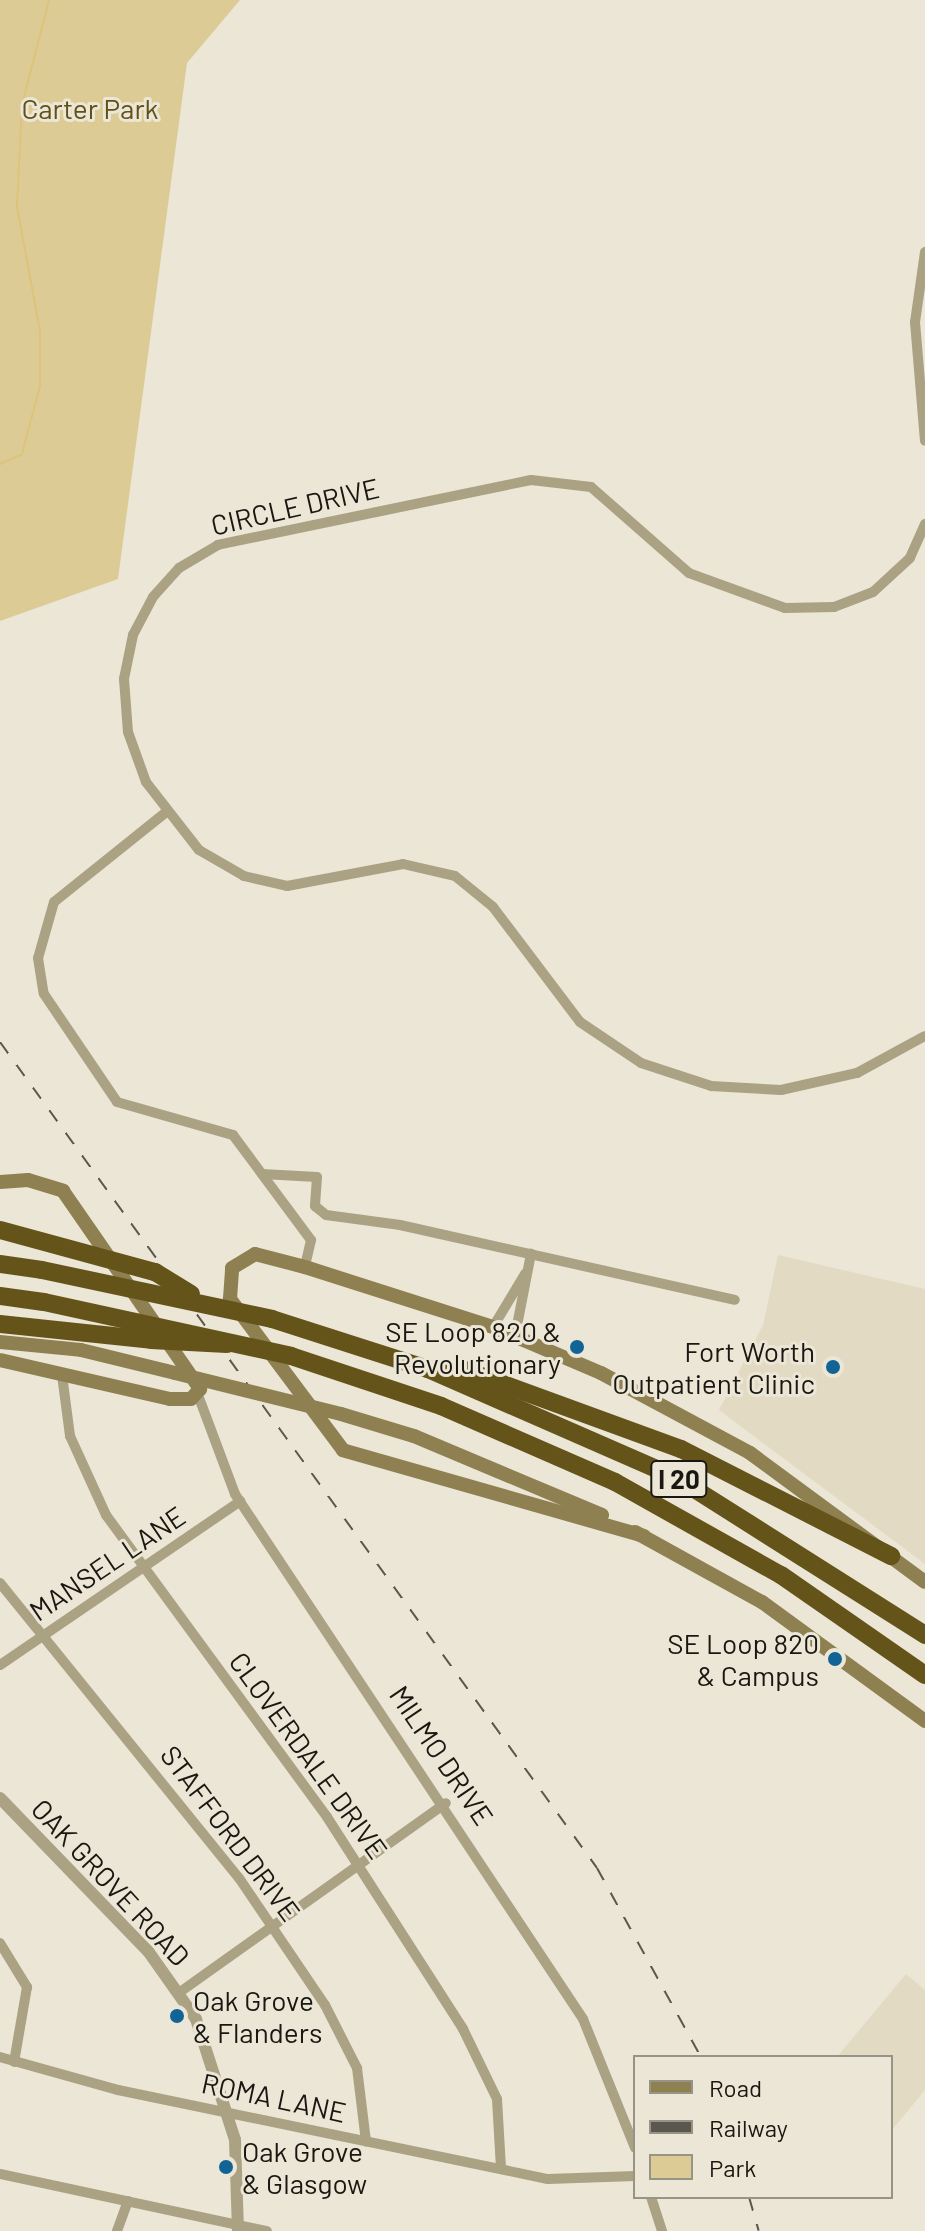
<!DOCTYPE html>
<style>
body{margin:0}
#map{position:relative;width:925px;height:2231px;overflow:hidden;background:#ebe6d6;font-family:Barlow,sans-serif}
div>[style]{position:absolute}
.built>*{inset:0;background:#e2dac3}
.green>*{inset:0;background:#ddcb96}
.stream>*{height:2px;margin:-1px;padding:0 1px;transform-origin:1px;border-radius:1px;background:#dcc47a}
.minor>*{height:10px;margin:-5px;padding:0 5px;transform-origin:5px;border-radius:5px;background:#aba283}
.tertiary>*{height:12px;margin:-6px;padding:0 6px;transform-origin:6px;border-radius:6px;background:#aba283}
.secondary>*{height:14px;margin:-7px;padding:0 7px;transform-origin:7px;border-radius:7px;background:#8f8052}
.motorway>*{height:18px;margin:-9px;padding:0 9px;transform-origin:9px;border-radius:9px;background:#65541a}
.rail>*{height:2px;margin-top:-1px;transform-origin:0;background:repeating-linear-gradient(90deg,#5a574e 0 14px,transparent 0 28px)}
.secondary-bridge>*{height:14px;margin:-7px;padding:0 7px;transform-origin:7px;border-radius:7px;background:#8f8052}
.motorway-bridge>*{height:18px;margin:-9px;padding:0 9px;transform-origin:9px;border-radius:9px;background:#65541a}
.dots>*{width:22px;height:22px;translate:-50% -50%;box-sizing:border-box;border:4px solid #ebe6d6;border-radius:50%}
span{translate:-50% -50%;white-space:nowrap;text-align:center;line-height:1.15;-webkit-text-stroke:6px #ebe6d6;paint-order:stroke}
.shield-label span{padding:2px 6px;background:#ebe6d6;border:2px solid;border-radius:6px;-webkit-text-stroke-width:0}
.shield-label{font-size:26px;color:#191711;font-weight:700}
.park-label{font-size:28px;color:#615118}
.street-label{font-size:28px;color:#191711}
.poi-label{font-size:28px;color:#191711}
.right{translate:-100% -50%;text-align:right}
.left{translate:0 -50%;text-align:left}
.legend{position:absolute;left:633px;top:2055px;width:260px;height:144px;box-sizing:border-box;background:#ebe6d6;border:2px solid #979387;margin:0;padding:10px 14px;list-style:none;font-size:24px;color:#191711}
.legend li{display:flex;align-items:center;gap:16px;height:40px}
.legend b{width:40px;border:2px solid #979387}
</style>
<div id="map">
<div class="built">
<div style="clip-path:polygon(778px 1255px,925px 1289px,925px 1564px,719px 1410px,763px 1325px)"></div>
<div style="clip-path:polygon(906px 1974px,925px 1990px,925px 2090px,891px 2131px,891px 2057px,837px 2057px)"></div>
</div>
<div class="green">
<div style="clip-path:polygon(0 0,240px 0,187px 63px,118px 579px,0 621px)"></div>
</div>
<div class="stream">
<div style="left:0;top:464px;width:24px;rotate:-24deg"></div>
<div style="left:22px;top:454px;width:70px;rotate:-75.2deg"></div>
<div style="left:40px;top:386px;width:55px;rotate:-90deg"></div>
<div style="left:40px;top:331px;width:126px;rotate:-100.5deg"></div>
<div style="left:17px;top:207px;width:102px;rotate:-87.2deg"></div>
<div style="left:22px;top:105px;width:108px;rotate:-75.6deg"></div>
</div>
<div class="minor">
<div style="left:925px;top:252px;width:71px;rotate:98.1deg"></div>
<div style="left:915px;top:322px;width:119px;rotate:85.2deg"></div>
<div style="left:925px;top:524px;width:37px;rotate:114deg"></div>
<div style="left:910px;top:558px;width:50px;rotate:137.4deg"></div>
<div style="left:873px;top:592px;width:42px;rotate:159deg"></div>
<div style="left:834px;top:607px;width:49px;rotate:178.8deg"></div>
<div style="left:785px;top:608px;width:102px;rotate:-160deg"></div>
<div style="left:689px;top:573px;width:130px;rotate:-138.7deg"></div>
<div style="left:591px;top:487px;width:60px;rotate:-173.3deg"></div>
<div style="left:531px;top:480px;width:320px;rotate:168.3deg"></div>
<div style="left:218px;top:545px;width:45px;rotate:149.5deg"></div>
<div style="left:179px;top:568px;width:39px;rotate:132deg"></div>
<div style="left:153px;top:597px;width:43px;rotate:117.8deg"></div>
<div style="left:133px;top:635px;width:45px;rotate:101.6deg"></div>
<div style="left:124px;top:679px;width:53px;rotate:85.7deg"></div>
<div style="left:128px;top:732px;width:53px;rotate:70.2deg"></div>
<div style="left:146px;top:782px;width:86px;rotate:52.1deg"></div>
<div style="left:199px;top:850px;width:52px;rotate:30deg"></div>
<div style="left:244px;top:876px;width:44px;rotate:13.1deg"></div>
<div style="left:287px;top:886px;width:118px;rotate:-10.7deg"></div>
<div style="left:403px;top:864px;width:53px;rotate:13deg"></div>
<div style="left:455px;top:876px;width:49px;rotate:39.2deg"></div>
<div style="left:493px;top:907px;width:144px;rotate:52.9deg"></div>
<div style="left:580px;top:1022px;width:73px;rotate:33.9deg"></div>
<div style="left:641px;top:1063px;width:74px;rotate:18.2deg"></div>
<div style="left:711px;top:1086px;width:70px;rotate:3.3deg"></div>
<div style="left:781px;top:1090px;width:78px;rotate:-12.6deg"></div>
<div style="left:857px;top:1073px;width:77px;rotate:-28.6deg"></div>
<div style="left:165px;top:813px;width:142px;rotate:141.3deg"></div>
<div style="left:54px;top:902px;width:58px;rotate:105.9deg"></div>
<div style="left:38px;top:958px;width:36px;rotate:81deg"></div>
<div style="left:44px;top:994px;width:130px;rotate:55.9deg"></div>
<div style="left:117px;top:1102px;width:121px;rotate:15.9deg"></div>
<div style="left:233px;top:1135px;width:131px;rotate:53.4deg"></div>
<div style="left:311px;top:1240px;width:28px;rotate:103deg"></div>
<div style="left:262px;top:1174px;width:55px;rotate:3.1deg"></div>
<div style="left:317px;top:1177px;width:29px;rotate:94deg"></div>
<div style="left:315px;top:1206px;width:14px;rotate:39deg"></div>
<div style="left:326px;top:1215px;width:75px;rotate:7.7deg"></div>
<div style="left:400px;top:1225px;width:343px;rotate:12.6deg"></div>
<div style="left:493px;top:1327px;width:62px;rotate:-58.9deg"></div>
<div style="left:515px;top:1336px;width:84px;rotate:-79deg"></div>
<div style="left:62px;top:1375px;width:62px;rotate:82.5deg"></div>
<div style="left:70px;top:1436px;width:87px;rotate:65.5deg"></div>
<div style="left:106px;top:1515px;width:374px;rotate:53.8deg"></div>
<div style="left:327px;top:1817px;width:252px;rotate:57.3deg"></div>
<div style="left:463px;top:2029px;width:78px;rotate:64.1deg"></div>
<div style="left:497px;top:2099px;width:70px;rotate:86.7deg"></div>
<div style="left:198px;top:1395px;width:106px;rotate:69.5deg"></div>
<div style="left:235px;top:1494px;width:630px;rotate:56.46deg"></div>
<div style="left:583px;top:2019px;width:139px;rotate:68deg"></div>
<div style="left:0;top:1583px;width:380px;rotate:51deg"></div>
<div style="left:239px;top:1878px;width:153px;rotate:55.9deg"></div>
<div style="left:325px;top:2005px;width:71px;rotate:63.1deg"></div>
<div style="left:357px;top:2068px;width:74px;rotate:83deg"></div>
<div style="left:0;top:1665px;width:291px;rotate:-34.3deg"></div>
<div style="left:0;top:1943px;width:52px;rotate:58.5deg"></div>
<div style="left:27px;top:1987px;width:76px;rotate:99.8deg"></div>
<div style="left:180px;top:1992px;width:326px;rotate:-35.4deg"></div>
<div style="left:0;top:2057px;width:123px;rotate:15.6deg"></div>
<div style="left:118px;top:2090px;width:439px;rotate:11.7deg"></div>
<div style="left:548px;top:2179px;width:87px;rotate:-2deg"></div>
<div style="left:0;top:2174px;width:273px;rotate:12.1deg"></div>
<div style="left:651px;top:2197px;width:36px;rotate:72deg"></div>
<div style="left:117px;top:2231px;width:32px;rotate:-70deg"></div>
</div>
<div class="tertiary">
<div style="left:0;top:1798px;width:213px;rotate:46deg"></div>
<div style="left:148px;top:1951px;width:83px;rotate:54.8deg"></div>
<div style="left:196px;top:2019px;width:127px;rotate:72.1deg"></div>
<div style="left:235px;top:2140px;width:91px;rotate:88.1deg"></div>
</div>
<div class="secondary">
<div style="left:0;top:1182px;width:28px;rotate:-4deg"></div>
<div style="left:28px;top:1180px;width:37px;rotate:17deg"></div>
<div style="left:63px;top:1191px;width:241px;rotate:55.3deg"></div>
<div style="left:200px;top:1389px;width:13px;rotate:132deg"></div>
<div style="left:191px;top:1399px;width:21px;rotate:180deg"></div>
<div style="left:170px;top:1399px;width:174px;rotate:-167.1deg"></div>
<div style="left:0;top:1342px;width:81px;rotate:5.6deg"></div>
<div style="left:81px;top:1350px;width:97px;rotate:13.7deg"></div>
<div style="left:341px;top:1414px;width:76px;rotate:16.8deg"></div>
<div style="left:414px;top:1436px;width:204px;rotate:22.8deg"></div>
<div style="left:635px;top:1532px;width:145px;rotate:28.9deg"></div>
<div style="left:762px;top:1602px;width:202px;rotate:36.1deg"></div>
<div style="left:644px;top:1536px;width:313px;rotate:-164.1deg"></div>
<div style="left:343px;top:1450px;width:189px;rotate:-126.8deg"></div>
<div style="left:230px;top:1299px;width:31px;rotate:-86deg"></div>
<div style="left:232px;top:1268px;width:27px;rotate:-31deg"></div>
<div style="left:255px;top:1254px;width:52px;rotate:14.6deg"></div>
<div style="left:305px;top:1267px;width:197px;rotate:17.7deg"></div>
<div style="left:493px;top:1327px;width:117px;rotate:23.1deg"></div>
<div style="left:601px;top:1373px;width:169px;rotate:28.2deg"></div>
<div style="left:750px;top:1453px;width:217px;rotate:36.4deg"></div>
</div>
<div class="motorway">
<div style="left:0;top:1264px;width:42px;rotate:8.1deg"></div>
<div style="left:0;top:1296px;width:44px;rotate:7.8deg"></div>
<div style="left:272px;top:1319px;width:164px;rotate:17.8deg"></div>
<div style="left:428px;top:1369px;width:272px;rotate:23.6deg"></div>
<div style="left:677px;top:1478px;width:294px;rotate:32.3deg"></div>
<div style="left:0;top:1324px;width:152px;rotate:6deg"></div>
<div style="left:291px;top:1356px;width:158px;rotate:18.4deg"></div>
<div style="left:441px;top:1406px;width:190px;rotate:23.6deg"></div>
<div style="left:615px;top:1482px;width:190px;rotate:29.3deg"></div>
<div style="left:781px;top:1575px;width:175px;rotate:34.8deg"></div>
<div style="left:439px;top:1369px;width:23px"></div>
<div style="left:462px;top:1369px;width:233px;rotate:20.1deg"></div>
<div style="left:681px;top:1449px;width:236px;rotate:27deg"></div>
</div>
<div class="rail">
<div style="left:0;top:1042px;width:1019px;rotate:54.14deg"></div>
<div style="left:597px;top:1868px;width:216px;rotate:61.2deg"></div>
<div style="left:749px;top:2197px;width:35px;rotate:74deg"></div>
</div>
<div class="secondary-bridge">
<div style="left:175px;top:1373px;width:171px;rotate:13.9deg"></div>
</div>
<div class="motorway-bridge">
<div style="left:0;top:1230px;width:161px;rotate:15.2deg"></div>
<div style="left:155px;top:1272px;width:42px;rotate:31.4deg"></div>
<div style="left:42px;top:1270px;width:235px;rotate:12deg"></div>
<div style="left:44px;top:1302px;width:253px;rotate:12.3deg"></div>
<div style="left:151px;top:1340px;width:76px;rotate:3deg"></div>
</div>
<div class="dots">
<div style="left:577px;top:1347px;background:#116495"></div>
<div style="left:833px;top:1367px;background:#116495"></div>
<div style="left:835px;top:1659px;background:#116495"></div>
<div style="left:177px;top:2016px;background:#116495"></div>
<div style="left:226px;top:2167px;background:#116495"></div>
</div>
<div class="shield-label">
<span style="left:679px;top:1479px">I 20</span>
</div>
<div class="park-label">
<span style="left:90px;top:108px">Carter Park</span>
</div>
<div class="street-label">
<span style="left:295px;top:506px;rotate:-13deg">CIRCLE DRIVE</span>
<span style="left:107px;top:1563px;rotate:-34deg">MANSEL LANE</span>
<span style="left:309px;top:1755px;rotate:54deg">CLOVERDALE DRIVE</span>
<span style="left:442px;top:1755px;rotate:56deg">MILMO DRIVE</span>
<span style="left:231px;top:1833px;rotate:53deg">STAFFORD DRIVE</span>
<span style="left:111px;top:1882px;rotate:47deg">OAK GROVE ROAD</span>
<span style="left:274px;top:2097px;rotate:12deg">ROMA LANE</span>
</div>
<div class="poi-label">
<span class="right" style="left:561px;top:1347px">SE Loop 820 &amp;<br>Revolutionary</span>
<span class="right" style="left:815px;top:1367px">Fort Worth<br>Outpatient Clinic</span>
<span class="right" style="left:819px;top:1659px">SE Loop 820<br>&amp; Campus</span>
<span class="left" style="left:193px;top:2016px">Oak Grove<br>&amp; Flanders</span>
<span class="left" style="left:242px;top:2167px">Oak Grove<br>&amp; Glasgow</span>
</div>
<ul class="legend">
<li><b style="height:10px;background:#8f8052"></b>Road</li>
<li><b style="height:10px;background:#5a574e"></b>Railway</li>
<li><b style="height:22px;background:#ddcb96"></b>Park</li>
</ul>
</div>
